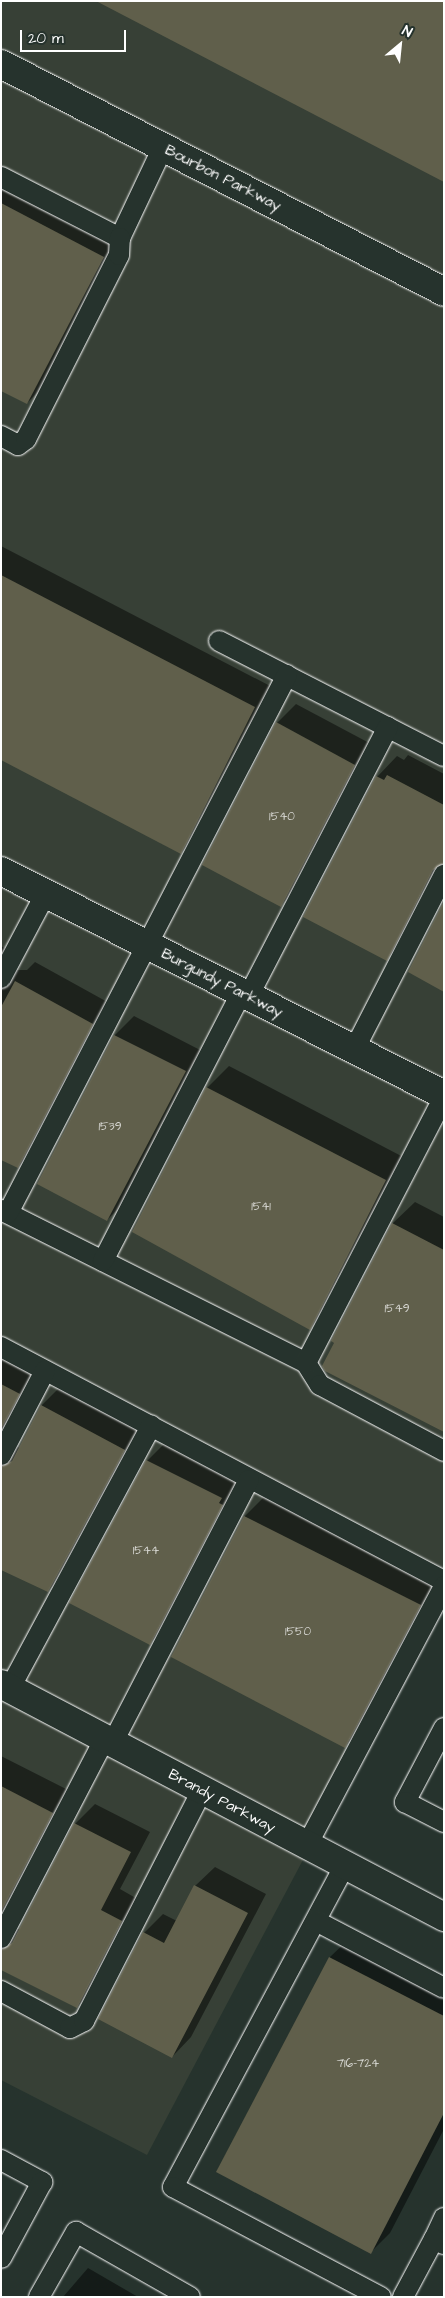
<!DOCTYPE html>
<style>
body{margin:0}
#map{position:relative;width:445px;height:2298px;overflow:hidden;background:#26332d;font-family:"Architects Daughter",sans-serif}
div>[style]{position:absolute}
.built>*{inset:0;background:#374036}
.shadow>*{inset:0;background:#0007}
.building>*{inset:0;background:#605f4b}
.roads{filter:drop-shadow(0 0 1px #fff) drop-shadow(0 0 1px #fff)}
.lane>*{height:20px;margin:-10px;padding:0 10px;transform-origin:10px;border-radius:10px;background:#26332d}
.street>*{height:28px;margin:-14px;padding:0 14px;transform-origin:14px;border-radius:14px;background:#26332d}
span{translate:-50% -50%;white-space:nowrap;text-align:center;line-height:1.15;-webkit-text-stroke:4px #26332d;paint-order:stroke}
.number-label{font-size:12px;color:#d7d7d2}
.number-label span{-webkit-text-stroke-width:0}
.street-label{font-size:15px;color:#fff}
.frame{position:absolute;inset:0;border:2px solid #fff;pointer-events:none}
.north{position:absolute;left:375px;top:20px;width:50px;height:50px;-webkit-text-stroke:4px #26332d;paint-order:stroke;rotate:28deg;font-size:14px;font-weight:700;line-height:20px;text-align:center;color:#fff}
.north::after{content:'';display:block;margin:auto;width:18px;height:22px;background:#fff;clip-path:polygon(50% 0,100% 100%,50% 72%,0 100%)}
.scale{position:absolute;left:20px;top:30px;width:106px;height:22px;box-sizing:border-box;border:2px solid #fff;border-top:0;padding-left:6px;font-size:15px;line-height:18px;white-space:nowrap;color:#fff;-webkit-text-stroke:4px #26332d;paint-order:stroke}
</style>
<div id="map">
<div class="built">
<div style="clip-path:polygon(1px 1px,444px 1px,444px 1593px,147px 2155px,1px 2080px)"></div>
</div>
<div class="shadow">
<div style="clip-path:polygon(1px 171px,124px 235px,49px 381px,27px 403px,1px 389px)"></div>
<div style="clip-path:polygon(1px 546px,274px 688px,200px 833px,181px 853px,1px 759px)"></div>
<div style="clip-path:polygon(296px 704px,373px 745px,300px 886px,281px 905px,277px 723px)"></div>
<div style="clip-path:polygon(408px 755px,444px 774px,444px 867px,407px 939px,386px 959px,305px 917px,377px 777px,397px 756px,404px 760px)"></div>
<div style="clip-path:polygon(1px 946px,10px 951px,15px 970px,27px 970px,35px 962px,111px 1004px,37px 1148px,18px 1167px,1px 1159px)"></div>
<div style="clip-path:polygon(134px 1016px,204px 1052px,126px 1201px,107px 1220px,38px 1183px,115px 1035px)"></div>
<div style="clip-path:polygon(229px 1066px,407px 1159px,331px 1307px,310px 1328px,207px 1088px)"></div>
<div style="clip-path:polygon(415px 1202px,444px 1217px,444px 1431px,332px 1341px,393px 1223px)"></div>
<div style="clip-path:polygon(1px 1355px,38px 1374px,14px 1446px,20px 1448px,42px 1405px,61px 1386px,143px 1430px,67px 1571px,48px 1591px,1px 1567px)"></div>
<div style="clip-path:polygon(166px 1442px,240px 1478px,169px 1624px,150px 1643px,147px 1461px)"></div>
<div style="clip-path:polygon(266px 1495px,441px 1583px,366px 1725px,345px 1746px,174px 1655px,245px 1516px)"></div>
<div style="clip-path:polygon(1px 1756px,72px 1792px,17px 1929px,21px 1929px,75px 1824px,95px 1804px,150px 1832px,120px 1889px,141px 1901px,97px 1987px,77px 2007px,1px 1968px)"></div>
<div style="clip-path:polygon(215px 1867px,266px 1894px,191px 2037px,172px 2057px,144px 1933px,163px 1914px,177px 1921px,195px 1886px)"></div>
<div style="clip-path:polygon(350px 1938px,444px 1987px,444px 2129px,390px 2233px,371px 2252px,217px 2171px,330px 1957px)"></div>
<div style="clip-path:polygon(88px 2268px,138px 2297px,63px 2297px)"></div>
</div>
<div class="building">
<div style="clip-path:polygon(96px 1px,444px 1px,444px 182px)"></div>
<div style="clip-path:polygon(1px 203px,104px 257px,27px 404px,1px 391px)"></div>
<div style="clip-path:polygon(1px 575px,255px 707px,181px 854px,1px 760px)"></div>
<div style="clip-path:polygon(276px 722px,355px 765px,281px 907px,202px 865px)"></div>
<div style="clip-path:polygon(387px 775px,444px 805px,444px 863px,433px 870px,387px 961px,303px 917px,376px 776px,384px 780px)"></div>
<div style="clip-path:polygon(444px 901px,444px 992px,408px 972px)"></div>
<div style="clip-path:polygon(15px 981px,93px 1024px,18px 1168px,1px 1160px,1px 1007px)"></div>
<div style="clip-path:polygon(114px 1035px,186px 1071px,107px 1221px,37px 1184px)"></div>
<div style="clip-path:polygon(206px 1087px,386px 1180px,310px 1330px,132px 1232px)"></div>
<div style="clip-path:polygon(392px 1223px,444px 1250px,444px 1432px,325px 1371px,322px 1366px,334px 1343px,331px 1341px)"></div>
<div style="clip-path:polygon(1px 1384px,20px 1394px,1px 1429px)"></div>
<div style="clip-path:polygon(41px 1405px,125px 1450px,48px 1592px,1px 1570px,1px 1467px,12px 1461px)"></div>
<div style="clip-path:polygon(146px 1460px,222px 1498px,219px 1503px,223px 1505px,150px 1645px,69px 1603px)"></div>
<div style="clip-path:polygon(244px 1516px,421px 1605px,345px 1748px,171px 1657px)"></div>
<div style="clip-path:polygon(1px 1786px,53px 1813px,1px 1912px)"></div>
<div style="clip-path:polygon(74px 1823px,131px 1852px,101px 1910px,122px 1921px,77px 2008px,1px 1970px,1px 1950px,12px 1943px)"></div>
<div style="clip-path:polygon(194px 1885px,248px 1913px,172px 2058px,98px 2019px,143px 1932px,164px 1943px)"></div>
<div style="clip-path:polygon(329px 1957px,444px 2016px,444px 2113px,371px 2254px,216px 2172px)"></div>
</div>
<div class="roads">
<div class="lane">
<div style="left:1px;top:177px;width:134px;rotate:27.1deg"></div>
<div style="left:120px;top:238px;width:101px;rotate:-64.7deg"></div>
<div style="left:1px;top:436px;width:19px;rotate:28deg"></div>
<div style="left:18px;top:445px;width:10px;rotate:-37deg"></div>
<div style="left:26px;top:439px;width:206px;rotate:-63.2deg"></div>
<div style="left:119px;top:255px;width:17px;rotate:-87deg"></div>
<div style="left:219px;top:641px;width:253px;rotate:27.1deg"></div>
<div style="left:1px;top:978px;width:96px;rotate:-62.1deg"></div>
<div style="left:248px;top:997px;width:304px;rotate:-62.6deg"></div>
<div style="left:354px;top:1050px;width:197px;rotate:-62.8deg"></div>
<div style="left:1px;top:1210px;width:341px;rotate:26.6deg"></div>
<div style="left:306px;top:1363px;width:26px;rotate:58deg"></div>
<div style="left:320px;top:1385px;width:140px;rotate:28deg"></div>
<div style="left:8px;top:1213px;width:606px;rotate:-62.59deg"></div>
<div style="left:103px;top:1261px;width:301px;rotate:-62.7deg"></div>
<div style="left:1px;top:1347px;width:501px;rotate:27.84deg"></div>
<div style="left:306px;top:1363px;width:300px;rotate:-62.6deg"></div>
<div style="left:1px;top:1455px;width:95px;rotate:-62.4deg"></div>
<div style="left:10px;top:1688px;width:298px;rotate:-61.7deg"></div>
<div style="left:444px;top:1728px;width:84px;rotate:117.8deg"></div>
<div style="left:405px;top:1802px;width:44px;rotate:27.1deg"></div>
<div style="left:113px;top:1742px;width:295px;rotate:-62.6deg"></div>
<div style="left:307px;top:1845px;width:293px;rotate:-62.1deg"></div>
<div style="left:345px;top:1865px;width:365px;rotate:118.1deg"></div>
<div style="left:173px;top:2187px;width:235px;rotate:27.9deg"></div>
<div style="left:316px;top:1921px;width:144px;rotate:27.6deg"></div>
<div style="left:1px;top:1938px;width:225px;rotate:-62.5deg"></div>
<div style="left:1px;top:1991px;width:78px;rotate:28.2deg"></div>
<div style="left:70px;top:2028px;width:16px;rotate:-27deg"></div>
<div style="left:84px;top:2021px;width:259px;rotate:-62.9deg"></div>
<div style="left:1px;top:2160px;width:47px;rotate:28.2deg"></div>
<div style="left:42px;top:2182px;width:86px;rotate:118.3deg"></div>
<div style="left:444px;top:2218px;width:23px;rotate:115deg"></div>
<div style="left:434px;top:2239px;width:11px;rotate:27deg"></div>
<div style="left:39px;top:2297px;width:75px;rotate:-60.4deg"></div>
<div style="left:76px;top:2232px;width:131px;rotate:29.7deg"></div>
<div style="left:403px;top:2297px;width:66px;rotate:-61.9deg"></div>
</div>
<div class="street">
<div style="left:1px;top:64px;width:498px;rotate:27.2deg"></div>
<div style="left:1px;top:871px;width:496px;rotate:26.8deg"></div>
<div style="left:1px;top:1684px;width:501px;rotate:27.74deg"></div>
</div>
</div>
<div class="number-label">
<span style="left:282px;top:817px">1540</span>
<span style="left:110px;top:1127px">1539</span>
<span style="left:261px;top:1207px">1541</span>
<span style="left:397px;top:1309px">1549</span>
<span style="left:146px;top:1551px">1544</span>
<span style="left:298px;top:1632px">1550</span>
<span style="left:358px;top:2064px">716-724</span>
</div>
<div class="street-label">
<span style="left:223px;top:178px;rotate:27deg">Bourbon Parkway</span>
<span style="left:222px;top:983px;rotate:27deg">Burgundy Parkway</span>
<span style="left:222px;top:1801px;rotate:28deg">Brandy Parkway</span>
</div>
<div class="frame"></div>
<div class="north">N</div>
<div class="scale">20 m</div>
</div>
